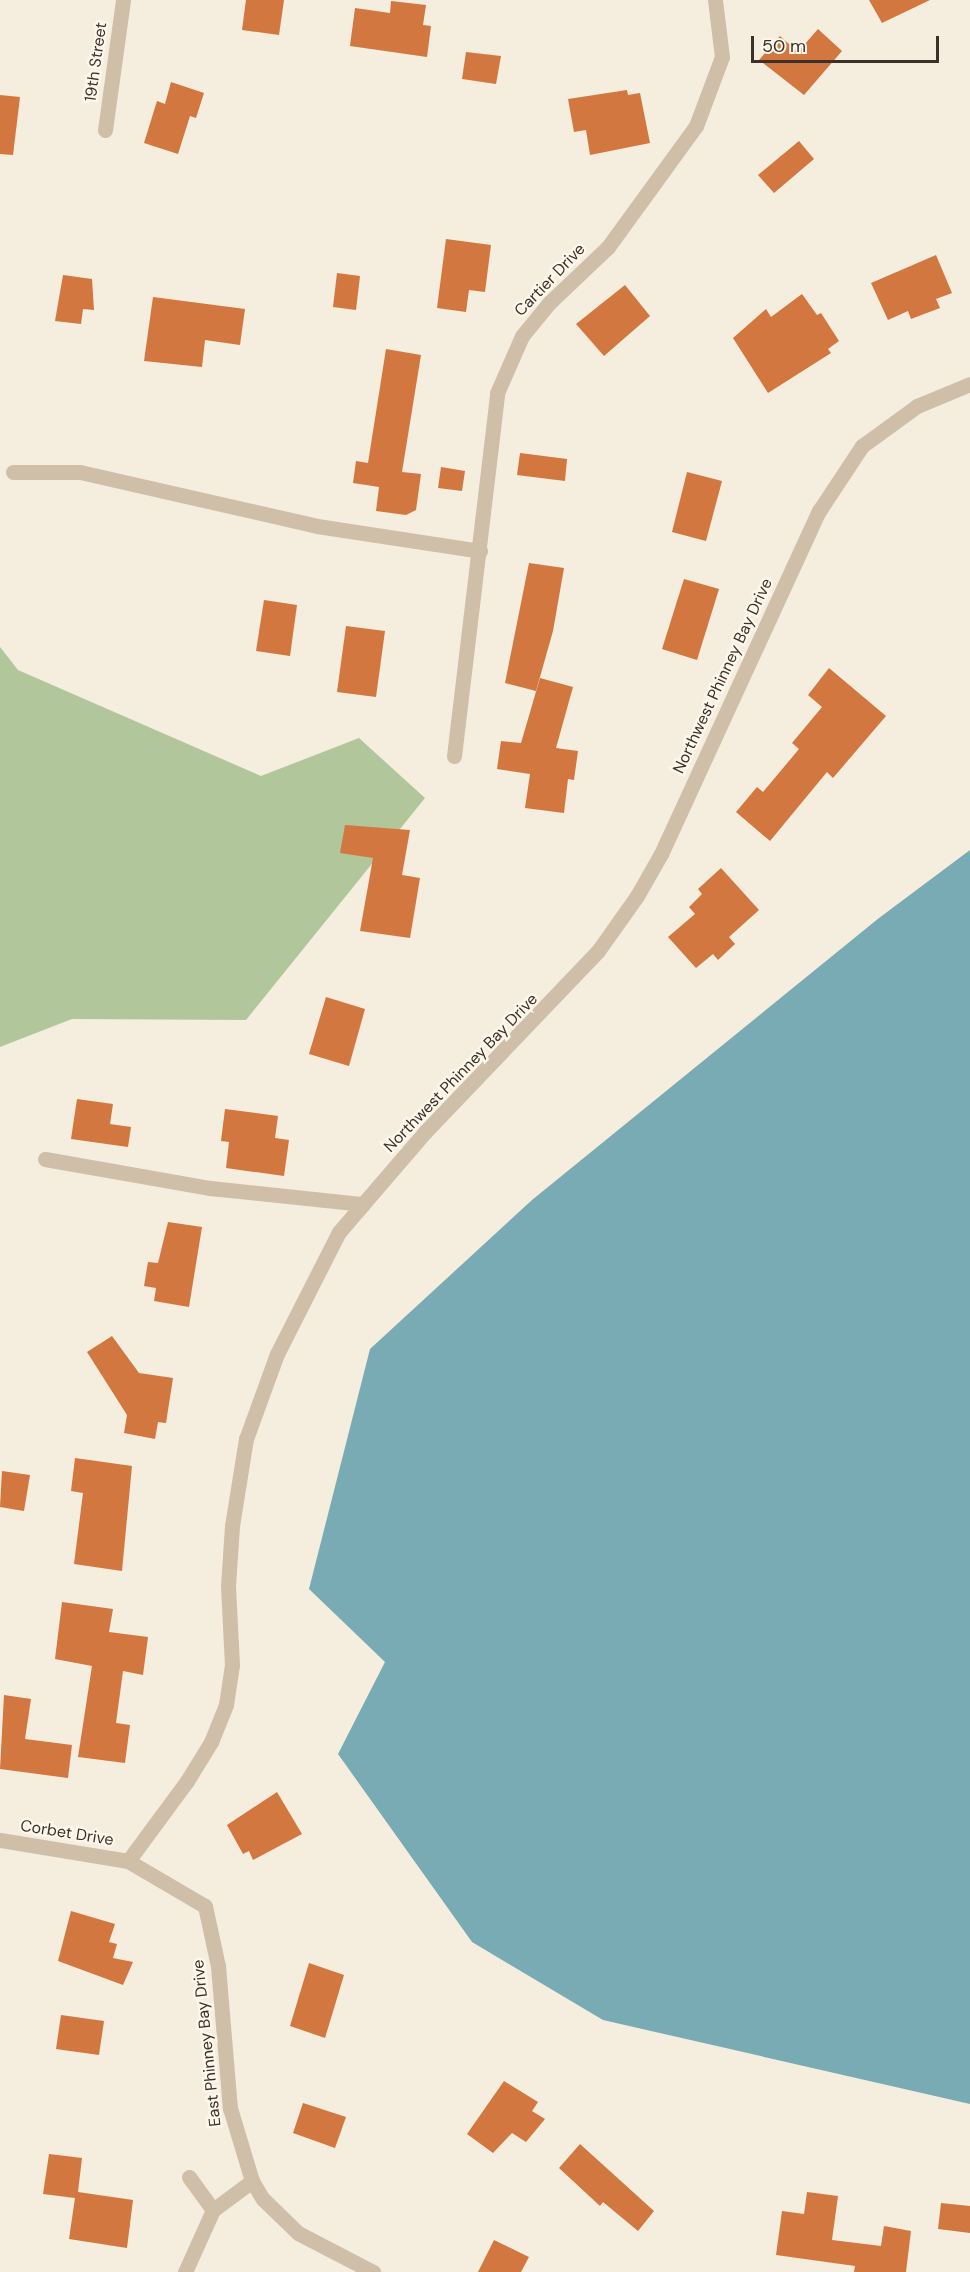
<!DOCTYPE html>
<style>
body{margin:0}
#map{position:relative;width:970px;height:2272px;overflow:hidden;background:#f5edde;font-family:"DM Sans",sans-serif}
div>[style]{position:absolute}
.green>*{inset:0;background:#b2c69c}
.water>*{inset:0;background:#79abb5}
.building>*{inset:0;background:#d2773f}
.minor>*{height:15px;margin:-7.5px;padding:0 7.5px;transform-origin:7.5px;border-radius:7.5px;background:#cfbfa8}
span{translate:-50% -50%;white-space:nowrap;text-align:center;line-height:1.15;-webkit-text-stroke:5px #fcf6eb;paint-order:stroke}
.street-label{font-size:16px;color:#3b3129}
.scale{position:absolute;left:751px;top:36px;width:188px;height:27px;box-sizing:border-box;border:3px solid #3b3129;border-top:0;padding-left:8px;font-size:18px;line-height:21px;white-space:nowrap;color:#3b3129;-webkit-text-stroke:4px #fcf6eb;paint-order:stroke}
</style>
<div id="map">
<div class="green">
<div style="clip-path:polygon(0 647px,18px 670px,261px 776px,359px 738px,425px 798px,246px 1020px,72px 1019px,0 1047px)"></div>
</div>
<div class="water">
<div style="clip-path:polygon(970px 850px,970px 2104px,603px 2020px,472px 1942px,338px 1754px,385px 1662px,309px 1589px,370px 1349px,532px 1200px,879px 918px)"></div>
</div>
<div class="building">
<div style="clip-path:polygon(246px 0,284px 0,279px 35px,242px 30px)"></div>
<div style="clip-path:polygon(869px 0,930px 0,882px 23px)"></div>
<div style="clip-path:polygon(391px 1px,426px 5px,423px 25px,431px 26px,427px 57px,350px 46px,355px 8px,390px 13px)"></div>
<div style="clip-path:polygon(818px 29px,842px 51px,804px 95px,759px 60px,780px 36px,798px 52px)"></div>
<div style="clip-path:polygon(466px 52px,501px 56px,496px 84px,462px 79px)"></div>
<div style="clip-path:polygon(171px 82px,204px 93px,196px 118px,190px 116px,178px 154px,144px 143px,157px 101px,165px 104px)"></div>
<div style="clip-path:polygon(627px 90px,628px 95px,640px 93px,650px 143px,590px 155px,586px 130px,574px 132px,568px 99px)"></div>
<div style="clip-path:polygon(0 95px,20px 97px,13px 155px,0 154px)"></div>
<div style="clip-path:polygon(799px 141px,814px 159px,774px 193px,758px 175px)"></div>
<div style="clip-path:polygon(446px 239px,491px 245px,485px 292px,469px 290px,466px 312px,437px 308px)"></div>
<div style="clip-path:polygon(936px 255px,952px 293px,936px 299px,940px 308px,911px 319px,908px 311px,888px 320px,871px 283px)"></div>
<div style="clip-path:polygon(337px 273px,360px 276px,356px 310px,333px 307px)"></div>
<div style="clip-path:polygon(63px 275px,92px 279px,94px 310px,83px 309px,81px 324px,55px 321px)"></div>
<div style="clip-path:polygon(625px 285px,650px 316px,604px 356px,576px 324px)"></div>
<div style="clip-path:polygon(802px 294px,817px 315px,821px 313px,839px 341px,828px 349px,831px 353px,768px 393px,733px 338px,766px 309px,771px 317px)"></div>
<div style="clip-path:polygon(153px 297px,245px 309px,240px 345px,205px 340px,202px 367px,144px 361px)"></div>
<div style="clip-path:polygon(386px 349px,421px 355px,402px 472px,421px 474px,416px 510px,406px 515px,376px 511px,379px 487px,353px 483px,356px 461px,368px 463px)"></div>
<div style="clip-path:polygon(520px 453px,567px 459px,565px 481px,517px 475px)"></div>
<div style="clip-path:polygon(441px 467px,465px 471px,462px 491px,438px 488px)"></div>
<div style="clip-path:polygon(687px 472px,722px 481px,706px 541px,672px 532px)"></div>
<div style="clip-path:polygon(529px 563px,564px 568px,553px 631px,536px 691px,505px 683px)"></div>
<div style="clip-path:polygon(684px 579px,719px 589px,697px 660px,662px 649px)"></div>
<div style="clip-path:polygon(264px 600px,297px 605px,290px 656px,256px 651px)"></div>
<div style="clip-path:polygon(346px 626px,385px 631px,376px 697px,337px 692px)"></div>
<div style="clip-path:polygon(829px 668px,886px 716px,833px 778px,827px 772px,770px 841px,736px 812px,757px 787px,763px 792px,799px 749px,792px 743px,822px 707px,808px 695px)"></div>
<div style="clip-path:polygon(540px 678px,573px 687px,556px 748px,578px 751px,574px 780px,568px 779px,564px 813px,525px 808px,530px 774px,497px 769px,501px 741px,521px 743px)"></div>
<div style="clip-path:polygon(345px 825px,410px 830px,402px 875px,420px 878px,410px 938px,360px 931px,373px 858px,340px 853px)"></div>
<div style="clip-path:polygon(721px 868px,759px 910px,729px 937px,735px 944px,718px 960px,713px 954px,696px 968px,668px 937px,695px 914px,689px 907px,702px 894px,698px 889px)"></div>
<div style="clip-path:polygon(326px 997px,365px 1009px,349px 1066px,309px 1054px)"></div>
<div style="clip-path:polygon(77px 1099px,113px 1104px,110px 1124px,131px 1127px,128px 1147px,71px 1139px)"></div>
<div style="clip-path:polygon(225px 1109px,278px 1116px,275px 1138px,289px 1140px,284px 1176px,226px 1168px,229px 1142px,221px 1141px)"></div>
<div style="clip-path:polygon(168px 1222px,202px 1227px,189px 1307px,154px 1301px,156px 1288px,144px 1286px,148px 1262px,158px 1263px)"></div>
<div style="clip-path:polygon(112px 1336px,139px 1373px,173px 1378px,166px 1423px,158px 1422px,155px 1439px,124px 1433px,127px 1415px,87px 1352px)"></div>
<div style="clip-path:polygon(75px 1458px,132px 1466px,122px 1571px,74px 1564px,83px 1493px,71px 1491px)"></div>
<div style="clip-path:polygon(2px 1471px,30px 1475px,24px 1511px,0 1507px)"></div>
<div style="clip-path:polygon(62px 1602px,113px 1609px,109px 1632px,148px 1637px,143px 1675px,123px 1671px,116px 1723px,130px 1725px,125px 1763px,78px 1757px,92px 1666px,55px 1659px)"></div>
<div style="clip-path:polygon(4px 1695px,31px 1699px,25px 1739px,72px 1745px,68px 1778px,0 1769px)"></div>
<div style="clip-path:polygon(277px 1792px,302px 1834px,253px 1860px,249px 1851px,243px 1854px,227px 1825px)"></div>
<div style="clip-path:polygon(71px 1911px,115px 1924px,109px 1942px,117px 1944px,113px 1958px,133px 1962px,123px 1985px,58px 1961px)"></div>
<div style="clip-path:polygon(309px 1963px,344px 1975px,325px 2038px,290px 2026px)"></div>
<div style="clip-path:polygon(61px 2015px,104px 2021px,99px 2055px,56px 2049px)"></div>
<div style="clip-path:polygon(504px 2081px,538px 2102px,532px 2111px,545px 2119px,526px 2142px,512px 2133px,493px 2153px,467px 2134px)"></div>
<div style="clip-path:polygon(303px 2103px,346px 2117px,335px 2148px,293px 2133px)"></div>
<div style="clip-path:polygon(580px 2144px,654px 2211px,638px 2231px,603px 2202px,600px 2206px,559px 2168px)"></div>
<div style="clip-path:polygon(49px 2154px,82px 2158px,78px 2192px,133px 2200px,127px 2248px,69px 2239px,75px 2198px,43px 2194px)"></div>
<div style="clip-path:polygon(807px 2192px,838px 2196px,832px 2240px,881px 2246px,884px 2226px,911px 2231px,906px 2272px,854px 2272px,855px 2266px,776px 2255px,782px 2211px,804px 2214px)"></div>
<div style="clip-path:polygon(941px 2203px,970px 2206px,970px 2233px,938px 2229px)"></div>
<div style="clip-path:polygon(494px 2240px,529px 2257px,521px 2272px,478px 2272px)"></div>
</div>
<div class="minor">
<div style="left:105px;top:130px;width:131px;rotate:-82.1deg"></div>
<div style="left:13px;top:472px;width:67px"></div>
<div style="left:80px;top:472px;width:243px;rotate:12.8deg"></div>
<div style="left:317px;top:526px;width:165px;rotate:8.7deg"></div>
<div style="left:454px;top:756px;width:366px;rotate:-83.2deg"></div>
<div style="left:497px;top:393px;width:62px;rotate:-66.3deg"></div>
<div style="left:522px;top:336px;width:43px;rotate:-50.7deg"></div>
<div style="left:549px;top:303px;width:81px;rotate:-43.5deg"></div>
<div style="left:608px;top:247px;width:150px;rotate:-54deg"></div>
<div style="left:696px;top:126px;width:74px;rotate:-69.4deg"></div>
<div style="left:722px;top:57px;width:57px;rotate:-97deg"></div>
<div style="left:45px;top:1159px;width:168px;rotate:10deg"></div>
<div style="left:210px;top:1188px;width:154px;rotate:6deg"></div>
<div style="left:0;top:1840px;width:130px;rotate:9.3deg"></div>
<div style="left:128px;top:1861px;width:89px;rotate:30.3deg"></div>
<div style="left:205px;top:1906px;width:61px;rotate:77.8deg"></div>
<div style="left:218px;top:1966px;width:143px;rotate:85.2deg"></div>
<div style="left:230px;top:2108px;width:76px;rotate:73.2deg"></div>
<div style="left:252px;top:2181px;width:21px;rotate:59deg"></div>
<div style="left:263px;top:2199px;width:49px;rotate:44.2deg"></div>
<div style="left:298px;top:2233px;width:85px;rotate:27.5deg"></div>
<div style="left:128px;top:1861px;width:99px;rotate:-53.6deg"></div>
<div style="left:187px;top:1781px;width:46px;rotate:-58.4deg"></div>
<div style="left:211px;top:1742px;width:40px;rotate:-68deg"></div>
<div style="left:226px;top:1705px;width:40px;rotate:-81.5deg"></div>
<div style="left:232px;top:1665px;width:79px;rotate:-92.9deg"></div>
<div style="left:228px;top:1586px;width:60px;rotate:-86.2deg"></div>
<div style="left:232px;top:1526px;width:88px;rotate:-80.9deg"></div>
<div style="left:246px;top:1439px;width:90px;rotate:-70deg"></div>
<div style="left:277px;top:1354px;width:137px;rotate:-63.1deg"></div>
<div style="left:339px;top:1232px;width:132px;rotate:-49.3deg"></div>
<div style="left:425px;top:1132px;width:250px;rotate:-46.3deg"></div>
<div style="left:598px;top:951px;width:67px;rotate:-54.7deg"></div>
<div style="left:637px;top:896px;width:48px;rotate:-60.3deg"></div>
<div style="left:661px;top:854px;width:378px;rotate:-65.3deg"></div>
<div style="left:819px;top:511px;width:78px;rotate:-56.5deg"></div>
<div style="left:862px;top:446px;width:68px;rotate:-36deg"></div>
<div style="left:917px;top:406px;width:57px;rotate:-22.5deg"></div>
<div style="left:189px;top:2177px;width:41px;rotate:54deg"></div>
<div style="left:185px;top:2272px;width:68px;rotate:-65.7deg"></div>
<div style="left:213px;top:2210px;width:49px;rotate:-36.6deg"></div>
</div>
<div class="street-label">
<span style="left:96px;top:62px;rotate:-82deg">19th Street</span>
<span style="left:550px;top:280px;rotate:-46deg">Cartier Drive</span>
<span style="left:723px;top:676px;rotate:-65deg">Northwest Phinney Bay Drive</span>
<span style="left:461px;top:1073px;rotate:-46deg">Northwest Phinney Bay Drive</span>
<span style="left:67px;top:1833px;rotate:9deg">Corbet Drive</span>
<span style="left:207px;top:2043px;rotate:-96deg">East Phinney Bay Drive</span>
</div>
<div class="scale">50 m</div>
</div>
